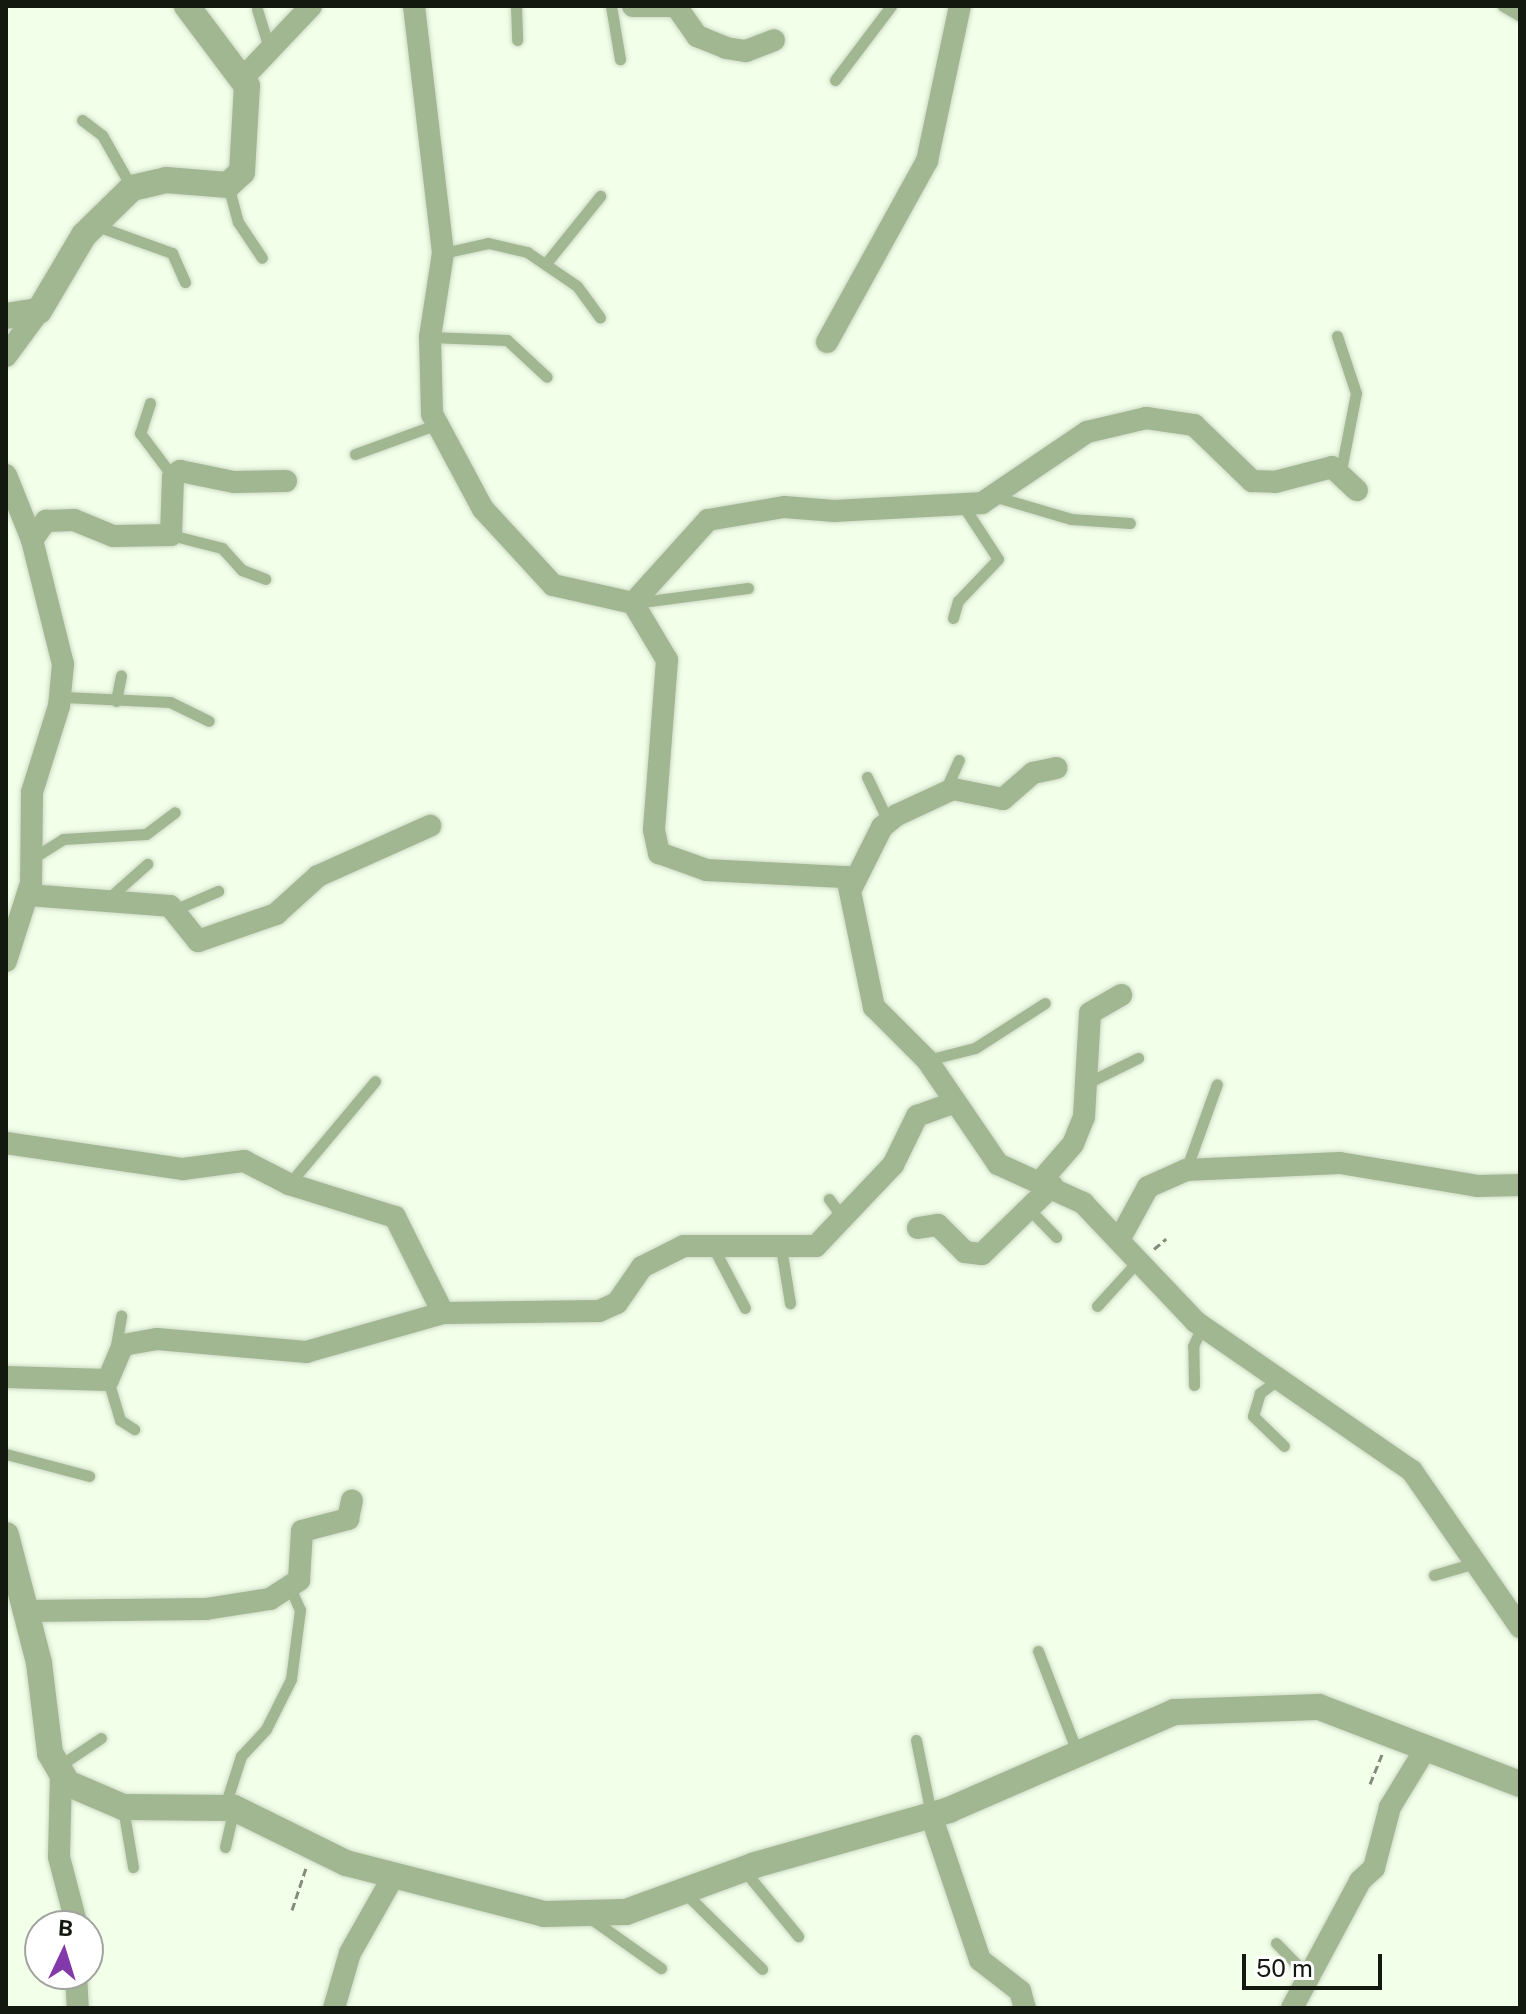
<!DOCTYPE html>
<style>
body{margin:0}
#map{position:relative;width:1526px;height:2014px;overflow:hidden;background:#f2ffe9;font-family:"Public Sans",sans-serif}
div>[style]{position:absolute}
.path>*{height:3px;margin-top:-1.5px;transform-origin:0;background:repeating-linear-gradient(90deg,#848d7d 0 8px,transparent 0 12px)}
.roads{filter:drop-shadow(0 0 2px #cedac6) drop-shadow(0 0 2px #cedac6)}
.service>*{height:11px;margin:-5.5px;padding:0 5.5px;transform-origin:5.5px;border-radius:5.5px;background:#a1b791}
.minor>*{height:22px;margin:-11px;padding:0 11px;transform-origin:11px;border-radius:11px;background:#a1b791}
.tertiary>*{height:26px;margin:-13px;padding:0 13px;transform-origin:13px;border-radius:13px;background:#a1b791}
span{translate:-50% -50%;white-space:nowrap;text-align:center;line-height:1.15;-webkit-text-stroke:6px #fff;paint-order:stroke}
.frame{position:absolute;inset:0;border:8px solid #141910;pointer-events:none}
.north{position:absolute;left:24px;top:1910px;width:80px;height:80px;box-sizing:border-box;background:#fff;border:2px solid #a1a39f;border-radius:50%;rotate:4deg;font-size:22px;font-weight:700;line-height:32px;text-align:center;color:#141910}
.north::after{content:'';display:block;margin:auto;width:28px;height:36px;background:#8439aa;clip-path:polygon(50% 0,100% 100%,50% 72%,0 100%)}
.scale{position:absolute;left:1242px;top:1954px;width:140px;height:36px;box-sizing:border-box;border:4px solid #141910;border-top:0;padding-left:10px;font-size:24px;line-height:28px;white-space:nowrap;color:#141910;-webkit-text-stroke:6px #fff;paint-order:stroke}
</style>
<div id="map">
<div class="path">
<div style="left:1154px;top:1249px;width:16px;rotate:-40deg"></div>
<div style="left:1370px;top:1784px;width:32px;rotate:-68deg"></div>
<div style="left:292px;top:1910px;width:44px;rotate:-71.6deg"></div>
</div>
<div class="roads">
<div class="service">
<div style="left:516px;top:6px;width:34px;rotate:88deg"></div>
<div style="left:611px;top:6px;width:54px;rotate:80.4deg"></div>
<div style="left:1503px;top:6px;width:20px;rotate:30deg"></div>
<div style="left:257px;top:9px;width:41px;rotate:72.9deg"></div>
<div style="left:835px;top:80px;width:93px;rotate:-52.9deg"></div>
<div style="left:82px;top:120px;width:25px;rotate:37deg"></div>
<div style="left:102px;top:135px;width:61px;rotate:60.5deg"></div>
<div style="left:228px;top:185px;width:38px;rotate:75deg"></div>
<div style="left:238px;top:222px;width:43px;rotate:56.3deg"></div>
<div style="left:97px;top:226px;width:80px;rotate:19.8deg"></div>
<div style="left:172px;top:253px;width:32px;rotate:66deg"></div>
<div style="left:443px;top:253px;width:46px;rotate:-12.5deg"></div>
<div style="left:488px;top:243px;width:40px;rotate:13deg"></div>
<div style="left:527px;top:252px;width:60px;rotate:34.2deg"></div>
<div style="left:577px;top:286px;width:39px;rotate:54deg"></div>
<div style="left:547px;top:262px;width:85px;rotate:-51.2deg"></div>
<div style="left:1337px;top:336px;width:60px;rotate:71.6deg"></div>
<div style="left:1356px;top:393px;width:78px;rotate:101deg"></div>
<div style="left:430px;top:337px;width:77px;rotate:2.2deg"></div>
<div style="left:507px;top:340px;width:54px;rotate:42.8deg"></div>
<div style="left:150px;top:403px;width:32px;rotate:108deg"></div>
<div style="left:140px;top:433px;width:55px;rotate:53.1deg"></div>
<div style="left:355px;top:454px;width:85px;rotate:-19.9deg"></div>
<div style="left:993px;top:496px;width:81px;rotate:16.4deg"></div>
<div style="left:1071px;top:519px;width:59px;rotate:3.9deg"></div>
<div style="left:171px;top:535px;width:53px;rotate:14.3deg"></div>
<div style="left:222px;top:548px;width:30px;rotate:48deg"></div>
<div style="left:242px;top:570px;width:25px;rotate:21deg"></div>
<div style="left:634px;top:603px;width:115px;rotate:-7.5deg"></div>
<div style="left:953px;top:618px;width:18px;rotate:-74deg"></div>
<div style="left:958px;top:601px;width:58px;rotate:-46.4deg"></div>
<div style="left:998px;top:559px;width:62px;rotate:-123.2deg"></div>
<div style="left:116px;top:701px;width:26px;rotate:-79deg"></div>
<div style="left:60px;top:703px;width:7px;rotate:-56deg"></div>
<div style="left:64px;top:697px;width:106px;rotate:2.7deg"></div>
<div style="left:170px;top:702px;width:43px;rotate:26deg"></div>
<div style="left:867px;top:777px;width:49px;rotate:64.5deg"></div>
<div style="left:945px;top:791px;width:34px;rotate:-66deg"></div>
<div style="left:36px;top:856px;width:32px;rotate:-32deg"></div>
<div style="left:63px;top:839px;width:83px;rotate:-3.4deg"></div>
<div style="left:146px;top:834px;width:36px;rotate:-37deg"></div>
<div style="left:110px;top:897px;width:50px;rotate:-41.7deg"></div>
<div style="left:176px;top:909px;width:46px;rotate:-23.2deg"></div>
<div style="left:927px;top:1060px;width:49px;rotate:-14deg"></div>
<div style="left:975px;top:1048px;width:83px;rotate:-32.7deg"></div>
<div style="left:1087px;top:1083px;width:57px;rotate:-26.1deg"></div>
<div style="left:1186px;top:1170px;width:91px;rotate:-70.2deg"></div>
<div style="left:289px;top:1184px;width:134px;rotate:-50.1deg"></div>
<div style="left:829px;top:1199px;width:24px;rotate:54deg"></div>
<div style="left:1029px;top:1209px;width:39px;rotate:46deg"></div>
<div style="left:712px;top:1245px;width:71px;rotate:62.4deg"></div>
<div style="left:781px;top:1248px;width:56px;rotate:80.7deg"></div>
<div style="left:1097px;top:1306px;width:59px;rotate:-47.7deg"></div>
<div style="left:115px;top:1351px;width:36px;rotate:-80deg"></div>
<div style="left:1279px;top:1379px;width:24px;rotate:144deg"></div>
<div style="left:1260px;top:1393px;width:24px;rotate:107deg"></div>
<div style="left:1253px;top:1416px;width:43px;rotate:44.1deg"></div>
<div style="left:108px;top:1380px;width:42px;rotate:73.3deg"></div>
<div style="left:120px;top:1420px;width:17px;rotate:33deg"></div>
<div style="left:1194px;top:1385px;width:39px;rotate:-91deg"></div>
<div style="left:1193px;top:1346px;width:21px;rotate:-65deg"></div>
<div style="left:6px;top:1454px;width:86px;rotate:14.8deg"></div>
<div style="left:1434px;top:1575px;width:43px;rotate:-16.3deg"></div>
<div style="left:1038px;top:1651px;width:110px;rotate:68.8deg"></div>
<div style="left:916px;top:1740px;width:76px;rotate:78.5deg"></div>
<div style="left:56px;top:1768px;width:54px;rotate:-33.7deg"></div>
<div style="left:225px;top:1806px;width:52px;rotate:-72.3deg"></div>
<div style="left:241px;top:1756px;width:37px;rotate:-47deg"></div>
<div style="left:266px;top:1729px;width:56px;rotate:-63.4deg"></div>
<div style="left:291px;top:1679px;width:70px;rotate:-82.6deg"></div>
<div style="left:300px;top:1610px;width:22px;rotate:-114deg"></div>
<div style="left:123px;top:1808px;width:60px;rotate:80.4deg"></div>
<div style="left:225px;top:1847px;width:39px;rotate:-77deg"></div>
<div style="left:743px;top:1869px;width:87px;rotate:50.6deg"></div>
<div style="left:683px;top:1891px;width:111px;rotate:44.6deg"></div>
<div style="left:590px;top:1918px;width:87px;rotate:35.2deg"></div>
<div style="left:1276px;top:1943px;width:43px;rotate:45.9deg"></div>
</div>
<div class="minor">
<div style="left:414px;top:6px;width:249px;rotate:83.3deg"></div>
<div style="left:443px;top:253px;width:85px;rotate:98.8deg"></div>
<div style="left:430px;top:337px;width:77px;rotate:88.5deg"></div>
<div style="left:432px;top:414px;width:108px;rotate:61.8deg"></div>
<div style="left:483px;top:509px;width:103px;rotate:47.4deg"></div>
<div style="left:553px;top:585px;width:82px;rotate:12.7deg"></div>
<div style="left:633px;top:603px;width:112px;rotate:-47.9deg"></div>
<div style="left:708px;top:520px;width:77px;rotate:-9.7deg"></div>
<div style="left:784px;top:507px;width:51px;rotate:4.5deg"></div>
<div style="left:835px;top:511px;width:147px;rotate:-3.1deg"></div>
<div style="left:982px;top:503px;width:127px;rotate:-34.1deg"></div>
<div style="left:1087px;top:432px;width:61px;rotate:-13.3deg"></div>
<div style="left:1146px;top:418px;width:49px;rotate:8.3deg"></div>
<div style="left:1194px;top:425px;width:81px;rotate:44deg"></div>
<div style="left:1252px;top:481px;width:23px;rotate:2deg"></div>
<div style="left:1275px;top:482px;width:59px;rotate:-14.7deg"></div>
<div style="left:1332px;top:467px;width:34px;rotate:43deg"></div>
<div style="left:633px;top:6px;width:40px"></div>
<div style="left:676px;top:6px;width:37px;rotate:55deg"></div>
<div style="left:697px;top:36px;width:31px;rotate:22deg"></div>
<div style="left:726px;top:48px;width:20px;rotate:9deg"></div>
<div style="left:746px;top:51px;width:30px;rotate:-21deg"></div>
<div style="left:243px;top:78px;width:99px;rotate:-46.6deg"></div>
<div style="left:827px;top:342px;width:207px;rotate:-61.1deg"></div>
<div style="left:927px;top:161px;width:158px;rotate:-78deg"></div>
<div style="left:6px;top:356px;width:56px;rotate:-53.7deg"></div>
<div style="left:6px;top:475px;width:70px;rotate:68.2deg"></div>
<div style="left:32px;top:540px;width:128px;rotate:76deg"></div>
<div style="left:63px;top:664px;width:42px;rotate:95.4deg"></div>
<div style="left:59px;top:706px;width:90px;rotate:107.4deg"></div>
<div style="left:32px;top:792px;width:91px;rotate:90.6deg"></div>
<div style="left:31px;top:883px;width:82px;rotate:107.8deg"></div>
<div style="left:32px;top:540px;width:24px;rotate:-54deg"></div>
<div style="left:46px;top:521px;width:28px;rotate:-2deg"></div>
<div style="left:74px;top:520px;width:42px;rotate:22.3deg"></div>
<div style="left:113px;top:536px;width:58px;rotate:-1deg"></div>
<div style="left:171px;top:535px;width:58px;rotate:-88deg"></div>
<div style="left:173px;top:477px;width:9px;rotate:-41deg"></div>
<div style="left:180px;top:471px;width:55px;rotate:11.5deg"></div>
<div style="left:234px;top:482px;width:52px;rotate:-1.1deg"></div>
<div style="left:633px;top:603px;width:66px;rotate:59.2deg"></div>
<div style="left:667px;top:660px;width:170px;rotate:94.4deg"></div>
<div style="left:654px;top:830px;width:24px;rotate:78deg"></div>
<div style="left:659px;top:853px;width:51px;rotate:19.5deg"></div>
<div style="left:707px;top:870px;width:140px;rotate:2.9deg"></div>
<div style="left:847px;top:877px;width:133px;rotate:78.3deg"></div>
<div style="left:874px;top:1007px;width:75px;rotate:45deg"></div>
<div style="left:927px;top:1060px;width:126px;rotate:55.7deg"></div>
<div style="left:998px;top:1164px;width:94px;rotate:24.6deg"></div>
<div style="left:1083px;top:1203px;width:164px;rotate:46.5deg"></div>
<div style="left:1196px;top:1322px;width:262px;rotate:34.6deg"></div>
<div style="left:1412px;top:1471px;width:190px;rotate:55.3deg"></div>
<div style="left:852px;top:887px;width:67px;rotate:-63.4deg"></div>
<div style="left:882px;top:827px;width:19px;rotate:-39deg"></div>
<div style="left:897px;top:815px;width:62px;rotate:-24.9deg"></div>
<div style="left:953px;top:789px;width:51px;rotate:11.3deg"></div>
<div style="left:1003px;top:799px;width:40px;rotate:-41deg"></div>
<div style="left:1033px;top:773px;width:24px;rotate:-12deg"></div>
<div style="left:28px;top:895px;width:142px;rotate:4.4deg"></div>
<div style="left:170px;top:906px;width:45px;rotate:51.3deg"></div>
<div style="left:198px;top:941px;width:83px;rotate:-19.1deg"></div>
<div style="left:276px;top:914px;width:57px;rotate:-42.1deg"></div>
<div style="left:318px;top:876px;width:123px;rotate:-24.1deg"></div>
<div style="left:6px;top:1143px;width:179px;rotate:8.4deg"></div>
<div style="left:183px;top:1169px;width:62px;rotate:-7.5deg"></div>
<div style="left:244px;top:1161px;width:51px;rotate:27.1deg"></div>
<div style="left:289px;top:1184px;width:111px;rotate:17.3deg"></div>
<div style="left:395px;top:1217px;width:107px;rotate:63.4deg"></div>
<div style="left:443px;top:1313px;width:156px;rotate:-0.7deg"></div>
<div style="left:599px;top:1311px;width:20px;rotate:-24deg"></div>
<div style="left:617px;top:1303px;width:44px;rotate:-55.2deg"></div>
<div style="left:642px;top:1267px;width:47px;rotate:-26.6deg"></div>
<div style="left:684px;top:1246px;width:132px"></div>
<div style="left:816px;top:1246px;width:112px;rotate:-46.5deg"></div>
<div style="left:893px;top:1165px;width:55px;rotate:-63.9deg"></div>
<div style="left:917px;top:1116px;width:38px;rotate:-20deg"></div>
<div style="left:1040px;top:1182px;width:50px;rotate:-49deg"></div>
<div style="left:1073px;top:1144px;width:29px;rotate:-68deg"></div>
<div style="left:1084px;top:1117px;width:104px;rotate:-86.7deg"></div>
<div style="left:1090px;top:1013px;width:36px;rotate:-30deg"></div>
<div style="left:918px;top:1228px;width:20px;rotate:-9deg"></div>
<div style="left:938px;top:1225px;width:38px;rotate:45deg"></div>
<div style="left:965px;top:1252px;width:17px;rotate:7deg"></div>
<div style="left:982px;top:1254px;width:98px;rotate:-44.2deg"></div>
<div style="left:1119px;top:1240px;width:60px;rotate:-61.3deg"></div>
<div style="left:1148px;top:1187px;width:42px;rotate:-24.1deg"></div>
<div style="left:1186px;top:1170px;width:154px;rotate:-2.6deg"></div>
<div style="left:1340px;top:1163px;width:139px;rotate:9.5deg"></div>
<div style="left:1477px;top:1186px;width:43px;rotate:-1.3deg"></div>
<div style="left:6px;top:1377px;width:102px;rotate:1.7deg"></div>
<div style="left:108px;top:1380px;width:38px;rotate:-67deg"></div>
<div style="left:123px;top:1345px;width:35px;rotate:-10deg"></div>
<div style="left:157px;top:1339px;width:150px;rotate:5deg"></div>
<div style="left:306px;top:1352px;width:142px;rotate:-15.9deg"></div>
<div style="left:26px;top:1611px;width:180px;rotate:-0.6deg"></div>
<div style="left:206px;top:1609px;width:65px;rotate:-8.9deg"></div>
<div style="left:270px;top:1599px;width:35px;rotate:-33deg"></div>
<div style="left:299px;top:1580px;width:49px;rotate:-86.5deg"></div>
<div style="left:302px;top:1531px;width:48px;rotate:-14.6deg"></div>
<div style="left:348px;top:1519px;width:19px;rotate:-78deg"></div>
<div style="left:61px;top:1775px;width:82px;rotate:91.4deg"></div>
<div style="left:59px;top:1857px;width:71px;rotate:75.4deg"></div>
<div style="left:931px;top:1815px;width:153px;rotate:71.3deg"></div>
<div style="left:980px;top:1960px;width:51px;rotate:37.8deg"></div>
<div style="left:1020px;top:1991px;width:18px;rotate:74deg"></div>
<div style="left:76px;top:1974px;width:34px;rotate:87deg"></div>
<div style="left:334px;top:2008px;width:57px;rotate:-73.8deg"></div>
<div style="left:350px;top:1953px;width:87px;rotate:-60.5deg"></div>
<div style="left:1292px;top:2008px;width:144px;rotate:-61.8deg"></div>
<div style="left:1360px;top:1881px;width:19px;rotate:-43deg"></div>
<div style="left:1374px;top:1868px;width:63px;rotate:-75.3deg"></div>
<div style="left:1390px;top:1807px;width:69px;rotate:-58.6deg"></div>
</div>
<div class="tertiary">
<div style="left:6px;top:316px;width:33px;rotate:-9deg"></div>
<div style="left:39px;top:311px;width:88px;rotate:-59.4deg"></div>
<div style="left:84px;top:235px;width:67px;rotate:-44.4deg"></div>
<div style="left:132px;top:188px;width:35px;rotate:-13deg"></div>
<div style="left:166px;top:180px;width:62px;rotate:4.6deg"></div>
<div style="left:228px;top:185px;width:19px;rotate:-43deg"></div>
<div style="left:242px;top:172px;width:86px;rotate:-86.7deg"></div>
<div style="left:247px;top:86px;width:100px;rotate:-126.9deg"></div>
<div style="left:6px;top:1535px;width:132px;rotate:75.5deg"></div>
<div style="left:39px;top:1663px;width:91px;rotate:83deg"></div>
<div style="left:50px;top:1753px;width:34px;rotate:60deg"></div>
<div style="left:67px;top:1783px;width:61px;rotate:23.2deg"></div>
<div style="left:123px;top:1807px;width:111px;rotate:0.5deg"></div>
<div style="left:234px;top:1808px;width:125px;rotate:26.2deg"></div>
<div style="left:346px;top:1863px;width:204px;rotate:14.4deg"></div>
<div style="left:544px;top:1914px;width:82px;rotate:-1.4deg"></div>
<div style="left:626px;top:1912px;width:137px;rotate:-20deg"></div>
<div style="left:755px;top:1865px;width:202px;rotate:-15.8deg"></div>
<div style="left:949px;top:1810px;width:245px;rotate:-23.5deg"></div>
<div style="left:1174px;top:1712px;width:145px;rotate:-2deg"></div>
<div style="left:1319px;top:1707px;width:215px;rotate:21deg"></div>
</div>
</div>
<div class="frame"></div>
<div class="north">B</div>
<div class="scale">50 m</div>
</div>
